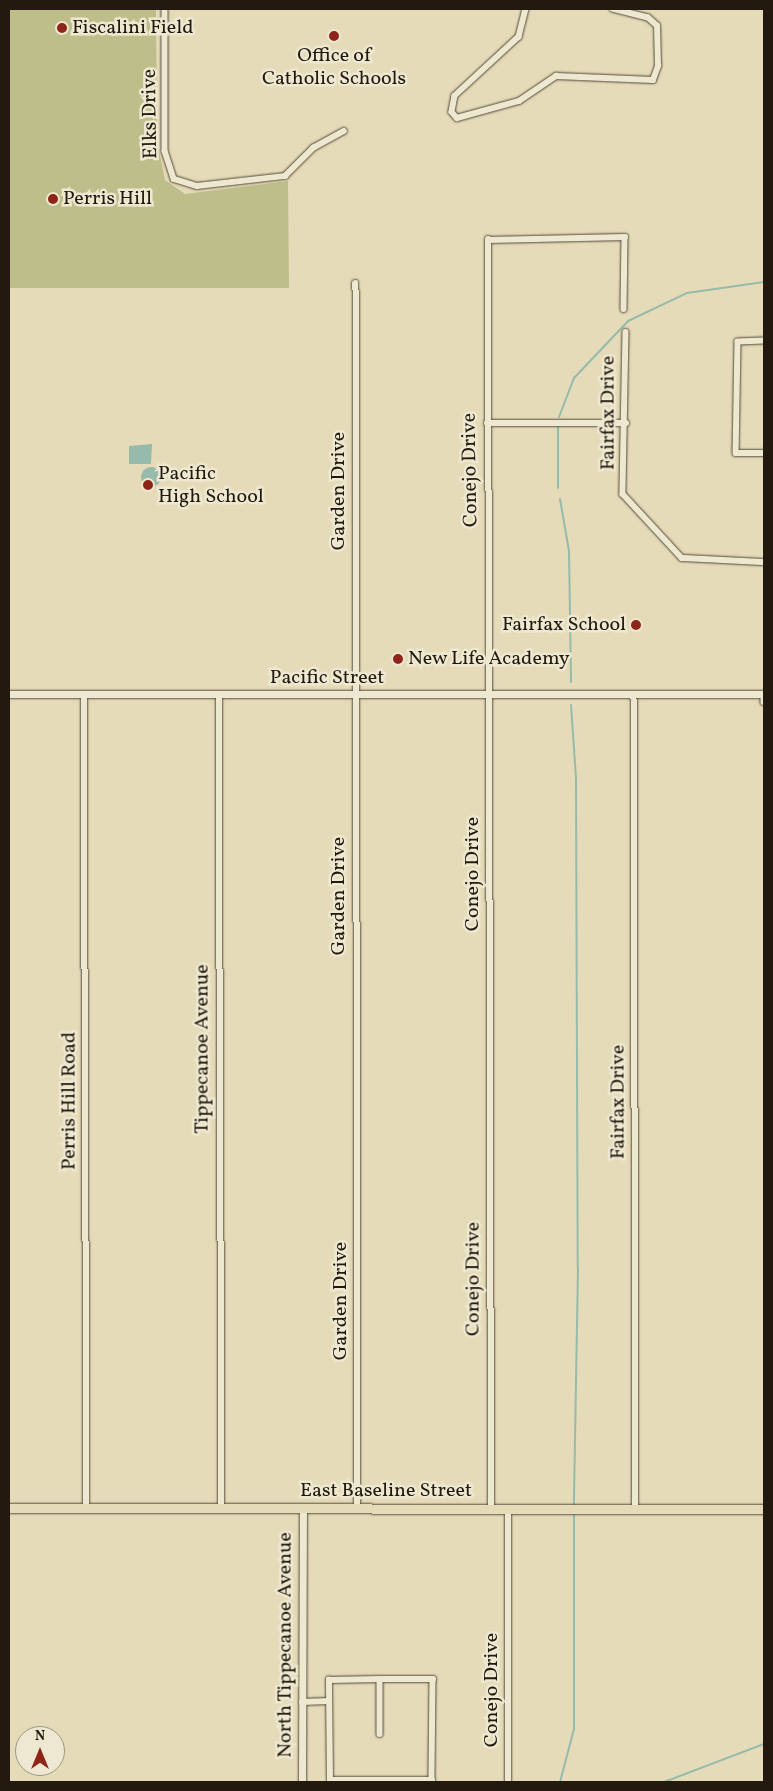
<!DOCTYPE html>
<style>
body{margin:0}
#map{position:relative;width:773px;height:1791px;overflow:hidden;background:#e5dbb8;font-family:Vollkorn,serif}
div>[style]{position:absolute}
.green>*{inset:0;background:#bdbe89}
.water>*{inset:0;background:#96bbac}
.round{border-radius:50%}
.stream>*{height:2px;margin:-1px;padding:0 1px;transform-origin:1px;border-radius:1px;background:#96bbac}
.roads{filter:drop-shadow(0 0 1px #544a39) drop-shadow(0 0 1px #544a39)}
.minor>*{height:5.5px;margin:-2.75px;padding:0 2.75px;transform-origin:2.75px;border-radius:2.75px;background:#eee8d1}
.tertiary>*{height:7px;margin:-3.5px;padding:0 3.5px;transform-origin:3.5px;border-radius:3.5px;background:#eee8d1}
.primary>*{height:9px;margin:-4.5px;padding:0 4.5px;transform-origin:4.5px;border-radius:4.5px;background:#e5dbb8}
.dots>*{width:14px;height:14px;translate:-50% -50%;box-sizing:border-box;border:2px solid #eee8d1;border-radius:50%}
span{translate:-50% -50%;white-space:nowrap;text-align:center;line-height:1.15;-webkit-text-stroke:5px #eee8d1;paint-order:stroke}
.poi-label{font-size:20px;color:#24190f}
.left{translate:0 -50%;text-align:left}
.right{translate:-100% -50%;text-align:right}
.street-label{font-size:20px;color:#24190f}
.frame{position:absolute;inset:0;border:10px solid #24190f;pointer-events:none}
.north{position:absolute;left:15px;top:1726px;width:50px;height:50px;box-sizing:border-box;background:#eee8d1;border:1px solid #9d9583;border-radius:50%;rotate:0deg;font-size:14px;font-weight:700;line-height:20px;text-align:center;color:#24190f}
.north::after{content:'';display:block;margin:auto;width:18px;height:22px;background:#8f2418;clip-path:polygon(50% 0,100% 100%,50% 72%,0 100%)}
</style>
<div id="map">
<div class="green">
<div style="clip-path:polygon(9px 9px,156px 9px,157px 141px,165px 180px,185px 194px,288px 181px,289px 288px,9px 288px)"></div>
</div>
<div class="water">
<div style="clip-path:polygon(152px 444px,151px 464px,129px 464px,129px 446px)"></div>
<div class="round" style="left:141px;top:467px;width:20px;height:20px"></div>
</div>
<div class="stream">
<div style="left:559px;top:417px;width:42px;rotate:-69deg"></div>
<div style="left:574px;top:378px;width:79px;rotate:-46.5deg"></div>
<div style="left:628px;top:321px;width:65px;rotate:-25.4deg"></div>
<div style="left:687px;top:293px;width:78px;rotate:-8.1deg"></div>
<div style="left:558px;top:425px;width:63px;rotate:90deg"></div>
<div style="left:560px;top:499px;width:53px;rotate:80.2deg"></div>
<div style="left:569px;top:551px;width:131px;rotate:89.1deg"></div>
<div style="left:571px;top:705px;width:73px;rotate:86.1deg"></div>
<div style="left:576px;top:778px;width:490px;rotate:89.8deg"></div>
<div style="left:578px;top:1268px;width:237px;rotate:91deg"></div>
<div style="left:560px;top:1782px;width:55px;rotate:-75.2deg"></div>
<div style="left:574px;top:1729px;width:217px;rotate:-90deg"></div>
<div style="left:664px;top:1782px;width:107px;rotate:-20.8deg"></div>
</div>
<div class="roads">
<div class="minor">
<div style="left:165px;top:9px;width:142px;rotate:90deg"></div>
<div style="left:165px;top:151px;width:29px;rotate:72deg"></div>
<div style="left:174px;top:179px;width:24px;rotate:17deg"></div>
<div style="left:197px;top:186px;width:89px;rotate:-6.5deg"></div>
<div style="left:285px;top:176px;width:40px;rotate:-45deg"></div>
<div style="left:313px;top:148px;width:35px;rotate:-29deg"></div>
<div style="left:526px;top:9px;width:29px;rotate:104deg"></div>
<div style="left:519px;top:37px;width:87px;rotate:137.3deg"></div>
<div style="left:455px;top:96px;width:16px;rotate:101deg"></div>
<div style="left:452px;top:112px;width:8px;rotate:50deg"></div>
<div style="left:457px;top:118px;width:64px;rotate:-15.3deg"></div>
<div style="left:519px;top:101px;width:45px;rotate:-34deg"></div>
<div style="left:556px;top:76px;width:97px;rotate:2.4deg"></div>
<div style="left:653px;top:80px;width:15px;rotate:-70deg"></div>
<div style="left:658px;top:66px;width:40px;rotate:-91.4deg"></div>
<div style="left:657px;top:26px;width:12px;rotate:-138deg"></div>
<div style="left:648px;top:18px;width:36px;rotate:-166deg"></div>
<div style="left:356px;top:283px;width:1225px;rotate:89.91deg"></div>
<div style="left:626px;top:332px;width:162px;rotate:91.1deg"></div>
<div style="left:623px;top:494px;width:87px;rotate:47.3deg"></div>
<div style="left:682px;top:558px;width:82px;rotate:2.8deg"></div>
<div style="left:764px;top:341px;width:26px;rotate:178deg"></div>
<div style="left:738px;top:342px;width:111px;rotate:91deg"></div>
<div style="left:736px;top:453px;width:28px"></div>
<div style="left:487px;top:423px;width:139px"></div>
<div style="left:84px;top:694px;width:815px;rotate:89.79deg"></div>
<div style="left:219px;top:694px;width:816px;rotate:89.79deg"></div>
<div style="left:764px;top:694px;width:8px;rotate:90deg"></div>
<div style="left:634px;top:695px;width:814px;rotate:89.86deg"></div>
<div style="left:491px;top:1509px;width:1269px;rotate:-90.14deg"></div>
<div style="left:488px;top:240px;width:137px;rotate:-1.3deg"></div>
<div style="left:625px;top:237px;width:72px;rotate:90.8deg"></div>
<div style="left:380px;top:1679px;width:55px;rotate:90deg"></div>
<div style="left:302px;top:1702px;width:27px;rotate:-2deg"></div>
<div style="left:330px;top:1780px;width:102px"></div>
<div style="left:330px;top:1782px;width:102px;rotate:-90.6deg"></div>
<div style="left:329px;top:1680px;width:51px;rotate:-1.1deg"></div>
<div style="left:380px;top:1679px;width:53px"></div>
<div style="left:433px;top:1679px;width:103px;rotate:90.6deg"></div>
<div style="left:508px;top:1782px;width:273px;rotate:-90deg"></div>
</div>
<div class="tertiary">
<div style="left:9px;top:694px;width:755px"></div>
<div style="left:302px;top:1782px;width:273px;rotate:-89.8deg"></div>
</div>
<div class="primary">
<div style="left:9px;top:1508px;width:755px;rotate:0.08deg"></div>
</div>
</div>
<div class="dots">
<div style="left:62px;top:28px;background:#8f2418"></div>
<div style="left:334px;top:36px;background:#8f2418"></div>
<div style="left:53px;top:199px;background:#8f2418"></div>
<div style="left:148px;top:485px;background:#8f2418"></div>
<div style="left:636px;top:625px;background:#8f2418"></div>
<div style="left:398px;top:659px;background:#8f2418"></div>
</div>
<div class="poi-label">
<span class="left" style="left:72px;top:28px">Fiscalini Field</span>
<span style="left:334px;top:68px">Office of<br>Catholic Schools</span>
<span class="left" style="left:63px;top:199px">Perris Hill</span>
<span class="left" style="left:158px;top:486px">Pacific<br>High School</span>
<span class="right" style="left:626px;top:625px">Fairfax School</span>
<span class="left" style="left:408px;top:659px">New Life Academy</span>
</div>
<div class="street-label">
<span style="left:151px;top:114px;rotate:-91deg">Elks Drive</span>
<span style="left:609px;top:413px;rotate:-90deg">Fairfax Drive</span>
<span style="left:471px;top:470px;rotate:-91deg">Conejo Drive</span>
<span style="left:339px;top:491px;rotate:-90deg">Garden Drive</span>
<span style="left:327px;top:678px">Pacific Street</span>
<span style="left:473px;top:874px;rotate:-90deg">Conejo Drive</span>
<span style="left:339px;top:896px;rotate:-90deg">Garden Drive</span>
<span style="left:203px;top:1049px;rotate:-90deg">Tippecanoe Avenue</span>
<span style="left:70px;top:1101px;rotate:-90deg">Perris Hill Road</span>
<span style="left:619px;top:1102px;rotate:-90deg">Fairfax Drive</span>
<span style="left:474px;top:1279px;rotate:-90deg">Conejo Drive</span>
<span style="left:341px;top:1301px;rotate:-90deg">Garden Drive</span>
<span style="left:386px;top:1491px">East Baseline Street</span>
<span style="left:286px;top:1645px;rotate:-90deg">North Tippecanoe Avenue</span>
<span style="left:492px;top:1690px;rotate:-90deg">Conejo Drive</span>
</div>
<div class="frame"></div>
<div class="north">N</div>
</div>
